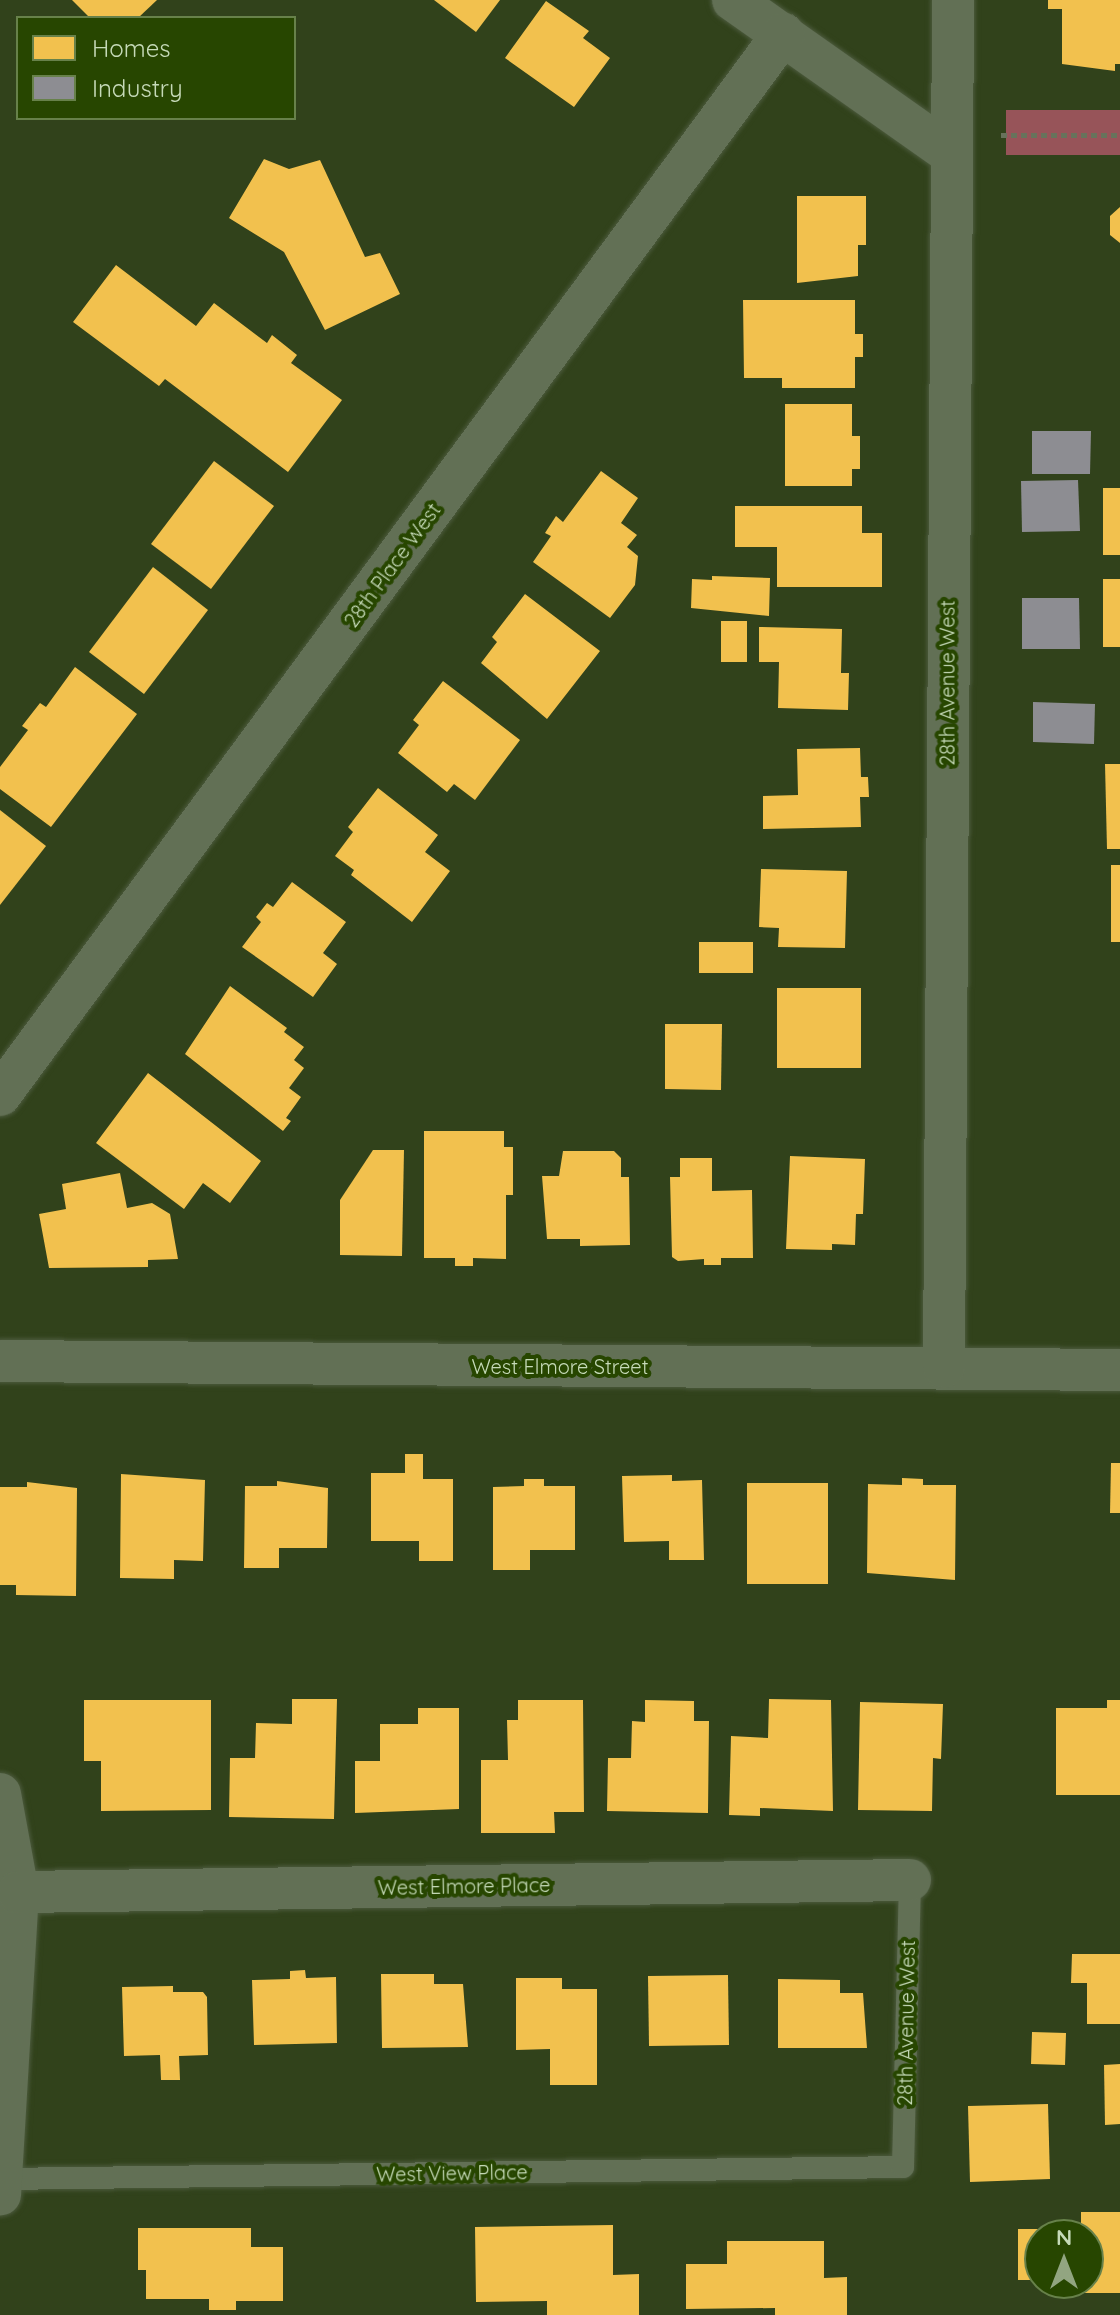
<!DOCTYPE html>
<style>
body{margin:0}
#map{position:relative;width:1120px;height:2315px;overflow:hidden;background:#31421b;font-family:Quicksand,sans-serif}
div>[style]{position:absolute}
.green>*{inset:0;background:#975459}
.homes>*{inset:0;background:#f2c14e}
.industry>*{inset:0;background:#8d8d92}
.path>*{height:5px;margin-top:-2.5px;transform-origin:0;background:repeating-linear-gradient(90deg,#67725b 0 6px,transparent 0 10px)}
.roads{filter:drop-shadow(0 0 2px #4c5a3d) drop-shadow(0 0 2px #4c5a3d)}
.lane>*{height:22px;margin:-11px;padding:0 11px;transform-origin:11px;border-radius:11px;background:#627055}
.street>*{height:42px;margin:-21px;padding:0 21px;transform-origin:21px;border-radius:21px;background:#627055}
span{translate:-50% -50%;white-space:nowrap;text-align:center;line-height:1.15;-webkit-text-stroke:8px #274600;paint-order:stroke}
.street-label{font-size:20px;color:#c6dab8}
.legend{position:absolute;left:16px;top:16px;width:280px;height:104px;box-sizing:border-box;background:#274600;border:2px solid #67814a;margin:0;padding:10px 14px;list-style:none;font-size:24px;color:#c6dab8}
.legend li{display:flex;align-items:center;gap:16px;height:40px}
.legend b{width:40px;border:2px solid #67814a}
.north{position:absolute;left:1024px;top:2219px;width:80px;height:80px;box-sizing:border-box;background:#274600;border:2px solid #67814a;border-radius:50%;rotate:0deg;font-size:22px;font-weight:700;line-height:32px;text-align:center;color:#c6dab8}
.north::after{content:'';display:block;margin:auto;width:28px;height:36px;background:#92a581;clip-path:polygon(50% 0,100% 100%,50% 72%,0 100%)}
</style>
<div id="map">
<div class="green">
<div style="clip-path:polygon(1006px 110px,1120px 110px,1120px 155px,1006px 155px)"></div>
</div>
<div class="homes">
<div style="clip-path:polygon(72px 0,157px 0,138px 18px,90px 18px)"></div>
<div style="clip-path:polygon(434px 0,500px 0,476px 32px)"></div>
<div style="clip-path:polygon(1048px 0,1120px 0,1120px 64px,1115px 64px,1115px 71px,1062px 64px,1062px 9px,1048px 9px)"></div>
<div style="clip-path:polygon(546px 1px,589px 31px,583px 38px,610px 58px,574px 107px,505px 58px)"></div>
<div style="clip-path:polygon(264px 159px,289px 169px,320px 160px,365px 257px,380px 253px,400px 294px,325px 330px,284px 252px,229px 218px)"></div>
<div style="clip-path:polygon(797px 196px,866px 196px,866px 245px,858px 245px,858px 276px,797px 283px)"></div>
<div style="clip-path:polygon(1120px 207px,1120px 243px,1110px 235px,1110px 216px)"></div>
<div style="clip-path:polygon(116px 265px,196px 326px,214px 303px,267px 343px,272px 335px,297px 355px,291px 363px,342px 400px,288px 472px,165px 379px,159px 386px,73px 322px)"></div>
<div style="clip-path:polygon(743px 300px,855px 300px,855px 334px,863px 334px,863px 357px,855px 357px,855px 388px,782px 388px,782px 378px,744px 378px)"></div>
<div style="clip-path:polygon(785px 404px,852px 404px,852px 436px,860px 436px,860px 469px,852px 469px,852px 486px,785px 486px)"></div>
<div style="clip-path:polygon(214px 461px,274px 506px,211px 589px,151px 544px)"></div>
<div style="clip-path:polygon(601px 471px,638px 498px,621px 523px,637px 535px,627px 547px,638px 556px,635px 585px,610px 618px,533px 562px,551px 536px,545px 533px,556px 516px,563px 522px)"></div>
<div style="clip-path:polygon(1103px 488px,1120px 488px,1120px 555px,1103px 555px)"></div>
<div style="clip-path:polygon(735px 506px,862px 506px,862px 533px,882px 533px,882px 587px,777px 587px,777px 547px,735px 547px)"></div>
<div style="clip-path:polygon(153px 567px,208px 610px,144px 694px,89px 652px)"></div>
<div style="clip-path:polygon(712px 576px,770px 578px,769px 616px,691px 608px,692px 579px,712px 580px)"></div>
<div style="clip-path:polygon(1103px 579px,1120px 579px,1120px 647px,1103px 647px)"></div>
<div style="clip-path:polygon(525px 594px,600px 651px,547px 719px,481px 663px,497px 642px,492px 637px)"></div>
<div style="clip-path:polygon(721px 621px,747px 621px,747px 662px,721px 662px)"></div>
<div style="clip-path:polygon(759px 627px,842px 629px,841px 673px,849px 673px,848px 710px,778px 708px,779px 662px,759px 662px)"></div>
<div style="clip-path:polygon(75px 667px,137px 714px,51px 827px,0 789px,0 767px,28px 730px,22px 726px,40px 703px,46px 707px)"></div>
<div style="clip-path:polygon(443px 681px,520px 740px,475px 800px,454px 784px,447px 792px,398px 753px,419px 725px,413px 720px)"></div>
<div style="clip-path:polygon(860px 748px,861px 777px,868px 777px,869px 797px,860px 797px,861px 827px,763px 829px,763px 796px,798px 795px,797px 749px)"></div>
<div style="clip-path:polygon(1105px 764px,1120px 764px,1120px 849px,1107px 849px)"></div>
<div style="clip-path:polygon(378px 788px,438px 835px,425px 852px,450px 871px,412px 922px,351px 875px,354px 870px,335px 856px,353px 832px,348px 827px)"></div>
<div style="clip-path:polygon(0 810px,46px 846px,0 905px)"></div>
<div style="clip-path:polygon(1111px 865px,1120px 865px,1120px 942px,1111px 942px)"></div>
<div style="clip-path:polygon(761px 869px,847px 871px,845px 948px,778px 947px,779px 928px,759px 927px)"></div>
<div style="clip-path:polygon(292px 882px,346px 922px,323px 953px,337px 964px,313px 997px,242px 947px,261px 922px,256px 917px,267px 903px,273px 907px)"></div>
<div style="clip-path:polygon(699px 942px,753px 942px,753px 973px,699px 973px)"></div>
<div style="clip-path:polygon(230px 986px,287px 1028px,284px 1032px,304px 1047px,294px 1060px,304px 1068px,289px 1088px,301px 1097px,286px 1118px,291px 1121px,283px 1131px,185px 1054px)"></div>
<div style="clip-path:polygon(777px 988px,861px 988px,861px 1068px,777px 1068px)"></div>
<div style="clip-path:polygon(665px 1024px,722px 1024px,721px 1090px,665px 1089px)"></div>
<div style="clip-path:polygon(148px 1073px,261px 1161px,230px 1203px,203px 1183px,184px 1209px,96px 1143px)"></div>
<div style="clip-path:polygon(424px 1131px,504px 1131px,504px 1147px,513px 1147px,513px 1195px,506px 1195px,506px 1259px,473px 1258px,473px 1266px,455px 1266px,455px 1258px,424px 1258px)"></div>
<div style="clip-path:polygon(373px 1150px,404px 1150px,402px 1256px,340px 1255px,340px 1200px)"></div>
<div style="clip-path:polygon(563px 1151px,614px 1151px,621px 1158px,621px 1177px,629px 1177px,630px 1245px,580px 1246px,580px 1239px,547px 1239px,542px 1176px,559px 1176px)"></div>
<div style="clip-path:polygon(790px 1156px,865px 1159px,863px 1214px,856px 1214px,855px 1245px,832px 1244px,832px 1250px,786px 1249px)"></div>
<div style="clip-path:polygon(680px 1158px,712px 1158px,712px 1191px,752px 1190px,753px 1258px,721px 1258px,721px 1265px,704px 1265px,704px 1259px,678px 1261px,672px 1257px,670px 1177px,680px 1177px)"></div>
<div style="clip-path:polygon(120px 1173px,127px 1208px,152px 1203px,170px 1214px,178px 1259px,148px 1260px,148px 1267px,49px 1268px,39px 1214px,66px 1209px,62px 1184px)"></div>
<div style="clip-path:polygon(405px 1454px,423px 1454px,423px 1479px,453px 1479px,453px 1561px,419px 1561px,419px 1541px,371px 1541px,371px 1473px,405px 1473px)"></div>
<div style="clip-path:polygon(1111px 1463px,1120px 1463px,1120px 1513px,1110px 1513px)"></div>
<div style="clip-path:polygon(121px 1474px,205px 1480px,203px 1561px,174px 1560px,174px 1579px,120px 1578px)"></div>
<div style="clip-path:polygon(672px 1475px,672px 1481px,702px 1480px,704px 1560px,669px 1560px,669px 1541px,624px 1542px,622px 1476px)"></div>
<div style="clip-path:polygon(902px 1478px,923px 1479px,923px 1485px,956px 1485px,955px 1580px,867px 1573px,868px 1484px,902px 1485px)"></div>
<div style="clip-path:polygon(524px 1479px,544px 1479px,544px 1486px,575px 1486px,575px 1550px,530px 1550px,530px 1570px,493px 1570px,493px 1487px,524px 1486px)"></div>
<div style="clip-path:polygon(277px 1481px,328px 1488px,327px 1548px,279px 1548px,279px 1568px,244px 1568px,245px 1486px,277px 1486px)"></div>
<div style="clip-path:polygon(27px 1482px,77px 1488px,76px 1596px,16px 1595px,16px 1585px,0 1585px,0 1487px,27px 1487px)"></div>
<div style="clip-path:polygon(747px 1483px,828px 1483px,828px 1584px,747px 1584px)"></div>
<div style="clip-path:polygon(292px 1699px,337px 1699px,334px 1819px,229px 1817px,230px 1758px,255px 1758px,256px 1723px,292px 1724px)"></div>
<div style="clip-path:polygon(769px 1699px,831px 1700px,833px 1811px,760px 1808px,760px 1816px,729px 1815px,731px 1736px,768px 1738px)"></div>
<div style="clip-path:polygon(84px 1700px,211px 1700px,211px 1810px,101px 1811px,101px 1761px,84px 1761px)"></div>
<div style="clip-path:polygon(518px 1700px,583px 1700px,584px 1812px,554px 1812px,555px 1833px,481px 1833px,481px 1760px,508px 1760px,507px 1720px,518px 1720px)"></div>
<div style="clip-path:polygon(645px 1700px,694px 1701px,694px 1721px,709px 1721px,708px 1813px,607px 1811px,608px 1758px,631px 1758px,632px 1721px,645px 1722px)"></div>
<div style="clip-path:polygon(1107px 1700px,1120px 1700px,1120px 1795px,1056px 1795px,1056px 1708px,1107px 1708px)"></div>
<div style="clip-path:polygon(860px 1702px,943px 1704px,941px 1759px,933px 1758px,932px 1811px,858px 1810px)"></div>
<div style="clip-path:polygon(418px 1708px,459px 1708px,459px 1809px,355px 1813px,355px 1761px,380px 1761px,380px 1724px,418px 1724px)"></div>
<div style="clip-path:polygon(1072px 1954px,1120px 1954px,1120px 2024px,1087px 2024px,1087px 1983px,1071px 1983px)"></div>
<div style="clip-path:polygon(305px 1970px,306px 1978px,336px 1977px,337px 2043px,254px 2045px,252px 1980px,290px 1979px,290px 1971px)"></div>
<div style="clip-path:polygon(381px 1974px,434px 1974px,434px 1984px,463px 1984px,468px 2047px,382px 2048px)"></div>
<div style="clip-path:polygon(728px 1975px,729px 2045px,649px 2046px,648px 1976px)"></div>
<div style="clip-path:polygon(516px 1978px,562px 1978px,562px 1989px,597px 1989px,597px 2085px,550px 2085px,550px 2049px,516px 2050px)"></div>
<div style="clip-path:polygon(778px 1979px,840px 1980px,840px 1993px,863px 1993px,867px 2048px,778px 2048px)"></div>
<div style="clip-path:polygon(173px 1986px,173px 1992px,203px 1992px,207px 1997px,208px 2055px,179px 2056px,180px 2080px,161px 2080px,160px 2055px,124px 2056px,122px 1987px)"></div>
<div style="clip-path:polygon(1032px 2032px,1066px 2033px,1065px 2065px,1031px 2064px)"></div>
<div style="clip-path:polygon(1120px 2064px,1120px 2124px,1105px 2125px,1104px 2065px)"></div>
<div style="clip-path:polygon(1048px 2104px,1050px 2179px,970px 2182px,968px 2106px)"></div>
<div style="clip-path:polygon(1081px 2212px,1120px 2212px,1120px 2293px,1082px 2293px,1082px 2283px,1088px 2283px,1088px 2235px,1040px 2235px,1040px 2280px,1018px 2280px,1018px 2229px,1081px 2229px)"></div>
<div style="clip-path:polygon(613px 2225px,613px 2275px,639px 2274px,639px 2315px,547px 2315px,547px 2301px,476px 2302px,475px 2227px)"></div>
<div style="clip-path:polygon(138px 2228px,251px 2228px,251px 2247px,283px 2247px,283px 2301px,236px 2301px,236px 2310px,209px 2310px,209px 2299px,146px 2299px,146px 2270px,138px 2270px)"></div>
<div style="clip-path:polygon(727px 2241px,824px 2241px,824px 2278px,847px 2277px,847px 2315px,775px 2315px,775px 2308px,686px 2309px,686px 2264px,727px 2264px)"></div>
</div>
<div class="industry">
<div style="clip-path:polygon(1032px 431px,1091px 431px,1090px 474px,1032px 474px)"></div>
<div style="clip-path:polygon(1078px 480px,1080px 531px,1022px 532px,1021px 481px)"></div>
<div style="clip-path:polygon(1022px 598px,1079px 598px,1080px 649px,1022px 649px)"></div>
<div style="clip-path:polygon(1033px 702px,1095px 704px,1094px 744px,1033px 742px)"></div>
</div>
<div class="path">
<div style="left:1001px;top:135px;width:119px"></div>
</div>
<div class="roads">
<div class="lane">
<div style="left:1px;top:2179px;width:902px;rotate:-0.76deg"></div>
<div style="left:903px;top:2167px;width:287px;rotate:-88.6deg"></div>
</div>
<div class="street">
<div style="left:733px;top:0;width:266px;rotate:35.2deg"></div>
<div style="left:0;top:1095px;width:1319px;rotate:-53.57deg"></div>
<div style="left:0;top:1361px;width:1120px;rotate:0.46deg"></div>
<div style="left:944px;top:1367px;width:1367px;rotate:-89.62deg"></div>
<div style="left:0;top:1794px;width:100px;rotate:79.6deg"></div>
<div style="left:18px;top:1892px;width:303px;rotate:93.4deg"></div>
<div style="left:18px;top:1892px;width:892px;rotate:-0.77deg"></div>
</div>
</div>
<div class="street-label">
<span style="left:392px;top:565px;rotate:-54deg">28th Place West</span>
<span style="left:947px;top:683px;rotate:-90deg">28th Avenue West</span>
<span style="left:560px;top:1366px">West Elmore Street</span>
<span style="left:464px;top:1886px;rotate:-1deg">West Elmore Place</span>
<span style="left:906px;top:2023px;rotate:-89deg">28th Avenue West</span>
<span style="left:452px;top:2173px;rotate:-1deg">West View Place</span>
</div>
<ul class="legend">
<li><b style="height:22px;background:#f2c14e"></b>Homes</li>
<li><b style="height:22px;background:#8d8d92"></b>Industry</li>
</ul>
<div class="north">N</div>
</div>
